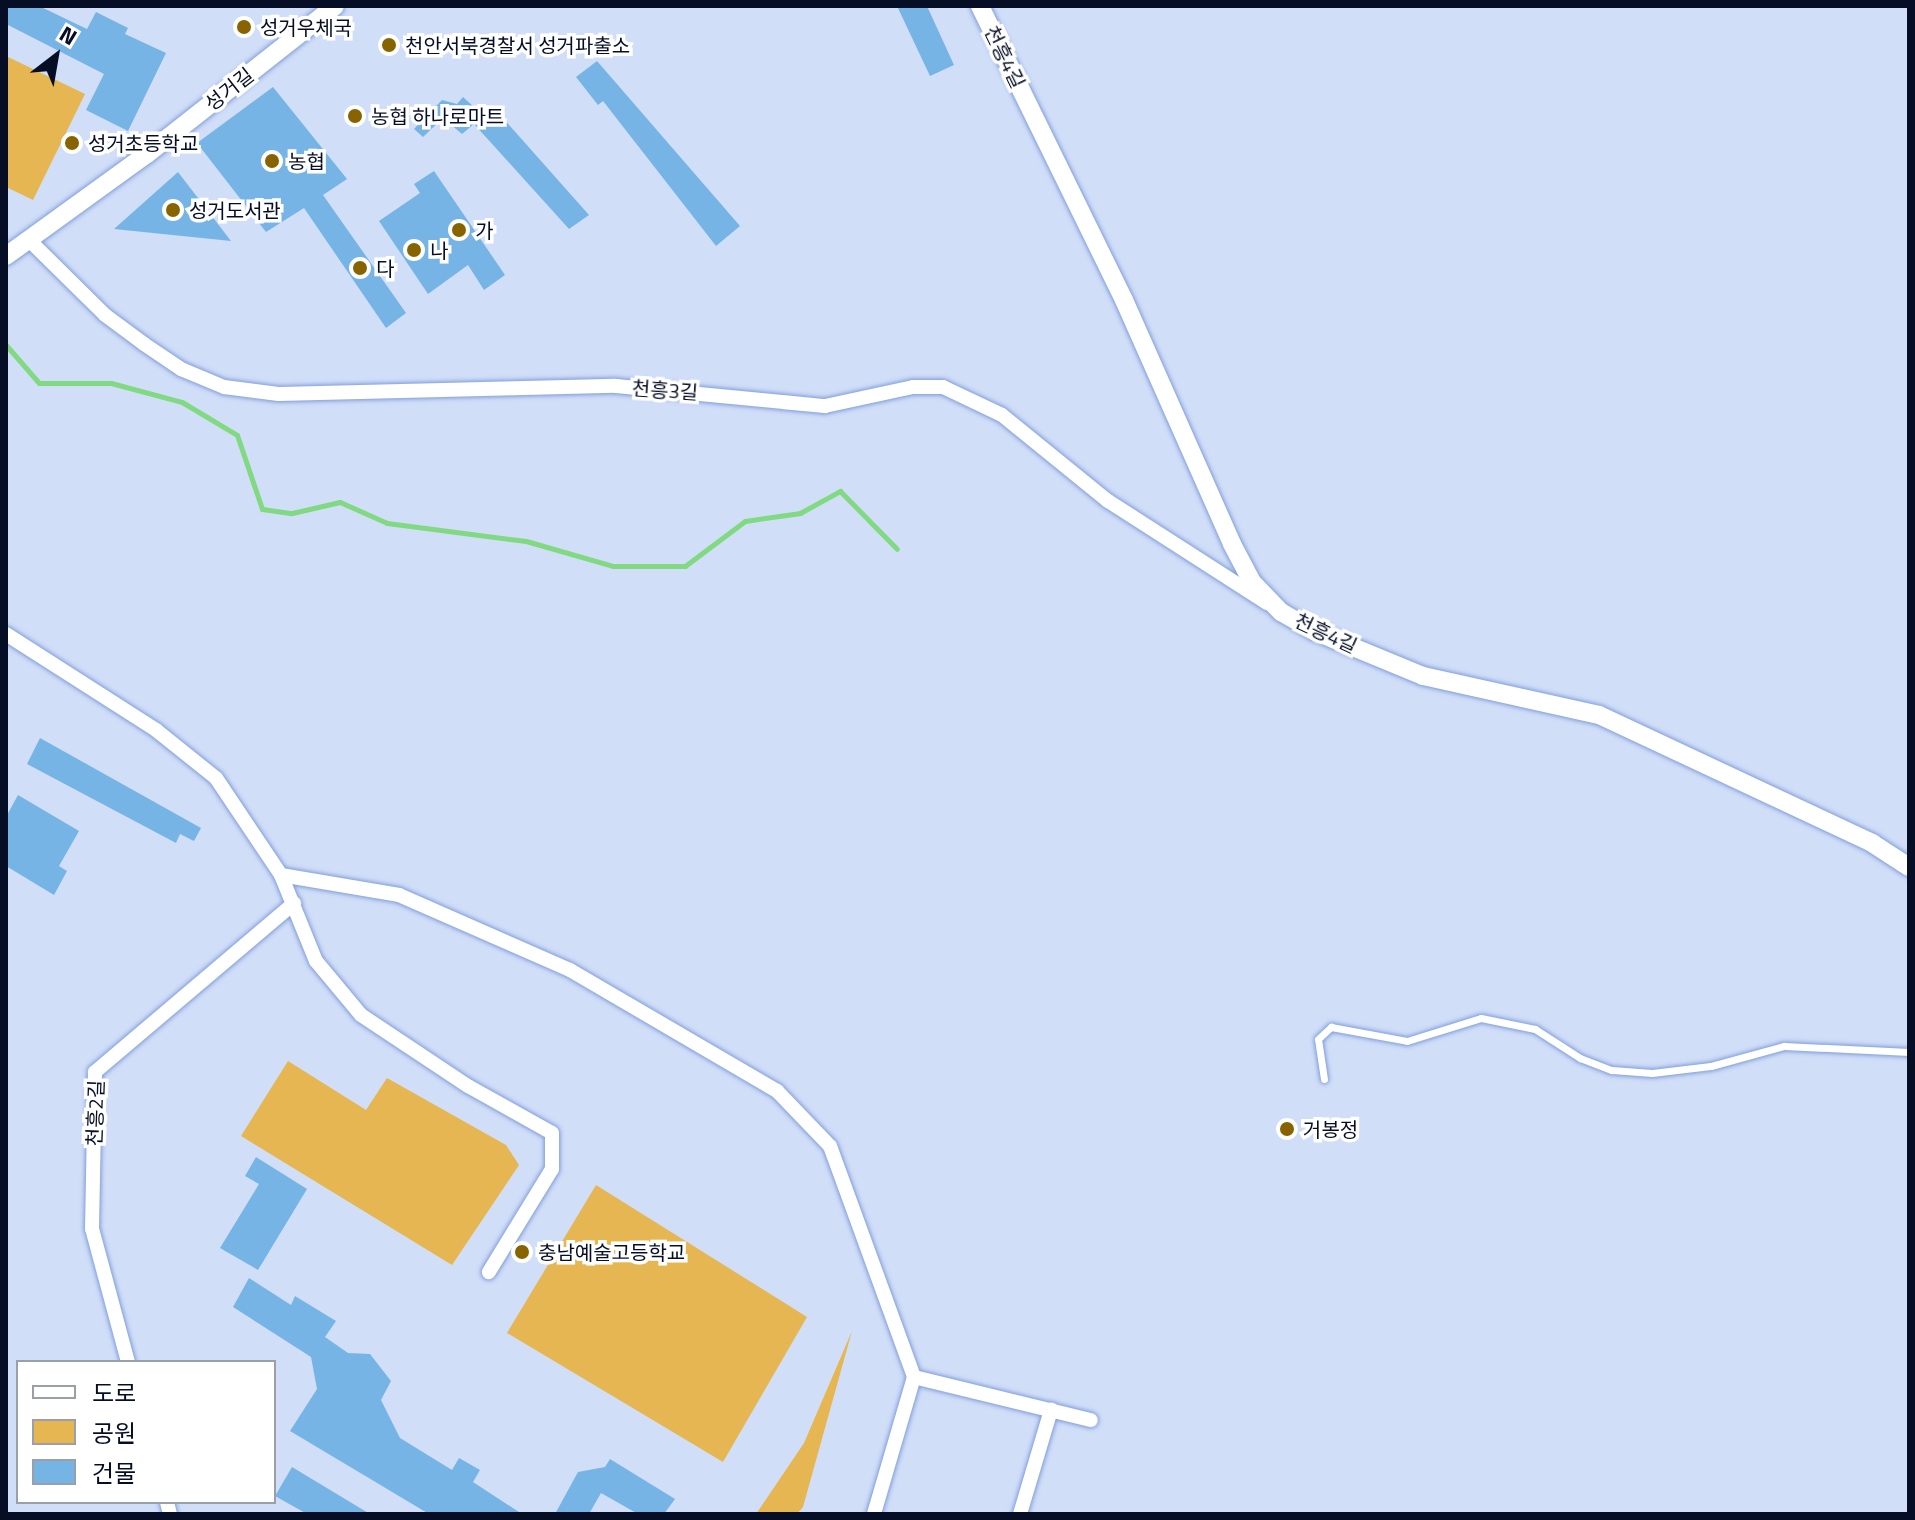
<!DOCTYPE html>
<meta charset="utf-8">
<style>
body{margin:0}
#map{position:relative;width:1915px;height:1520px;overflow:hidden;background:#d1def8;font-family:"Titillium Web","Noto Sans KR",sans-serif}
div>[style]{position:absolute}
.green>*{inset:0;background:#e5b652}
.stream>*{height:5px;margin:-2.5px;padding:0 2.5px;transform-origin:2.5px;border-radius:2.5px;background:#81d981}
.building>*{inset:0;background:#77b4e6}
.roads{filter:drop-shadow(0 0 2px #819fdc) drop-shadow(0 0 2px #819fdc)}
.service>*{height:7px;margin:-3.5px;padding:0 3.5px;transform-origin:3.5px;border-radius:3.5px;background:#fff}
.minor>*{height:14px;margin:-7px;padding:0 7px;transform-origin:7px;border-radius:7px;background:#fff}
.tertiary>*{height:18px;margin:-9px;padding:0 9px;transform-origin:9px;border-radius:9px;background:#fff}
.dots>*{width:22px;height:22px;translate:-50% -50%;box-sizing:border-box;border:4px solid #fff;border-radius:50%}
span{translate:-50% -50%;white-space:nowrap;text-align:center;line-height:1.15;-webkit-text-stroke:7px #fff;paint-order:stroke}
.poi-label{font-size:20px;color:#050e25}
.left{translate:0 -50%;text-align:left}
.street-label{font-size:20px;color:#050e25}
.frame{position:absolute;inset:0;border:8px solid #050e25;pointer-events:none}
.legend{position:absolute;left:16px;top:1360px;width:260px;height:144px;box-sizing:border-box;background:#fff;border:2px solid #9b9fa8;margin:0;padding:10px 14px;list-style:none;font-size:24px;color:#050e25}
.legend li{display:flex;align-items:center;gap:16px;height:40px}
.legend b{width:40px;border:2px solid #9b9fa8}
.north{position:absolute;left:16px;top:16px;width:80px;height:80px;-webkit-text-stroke:6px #fff;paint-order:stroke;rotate:31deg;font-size:22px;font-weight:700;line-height:32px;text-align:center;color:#050e25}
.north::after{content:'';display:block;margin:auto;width:28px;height:36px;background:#050e25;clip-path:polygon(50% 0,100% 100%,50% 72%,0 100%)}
</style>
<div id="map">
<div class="green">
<div style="clip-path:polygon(6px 56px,85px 94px,33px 200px,6px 187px)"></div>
<div style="clip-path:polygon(288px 1061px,366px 1110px,387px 1078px,506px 1145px,519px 1165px,452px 1265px,241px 1136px)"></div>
<div style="clip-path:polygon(596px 1185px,807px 1317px,723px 1462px,507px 1333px)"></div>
<div style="clip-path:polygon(852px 1331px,803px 1507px,797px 1514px,756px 1514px,804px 1443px)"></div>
</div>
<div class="stream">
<div style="left:6px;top:345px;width:50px;rotate:49deg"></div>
<div style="left:39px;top:383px;width:72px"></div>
<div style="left:111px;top:383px;width:73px;rotate:15deg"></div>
<div style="left:182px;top:402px;width:64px;rotate:31deg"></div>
<div style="left:237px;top:435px;width:78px;rotate:71.3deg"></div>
<div style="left:262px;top:509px;width:30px;rotate:8deg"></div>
<div style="left:292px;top:513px;width:49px;rotate:-12.9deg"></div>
<div style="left:340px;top:502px;width:51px;rotate:24.1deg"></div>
<div style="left:387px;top:523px;width:140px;rotate:7.4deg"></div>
<div style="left:526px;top:541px;width:91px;rotate:16deg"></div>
<div style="left:613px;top:566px;width:72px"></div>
<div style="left:685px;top:566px;width:75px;rotate:-36.9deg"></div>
<div style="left:745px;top:521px;width:56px;rotate:-8.3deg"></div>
<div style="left:800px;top:513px;width:46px;rotate:-28.8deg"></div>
<div style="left:840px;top:491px;width:81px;rotate:45.5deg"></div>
</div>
<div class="building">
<div style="clip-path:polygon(6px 6px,39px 6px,87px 29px,96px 12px,128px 28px,125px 34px,166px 53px,128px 131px,86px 110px,104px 74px,6px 24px)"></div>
<div style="clip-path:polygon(897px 6px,927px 6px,954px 65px,930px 76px)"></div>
<div style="clip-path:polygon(597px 61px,740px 226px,716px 246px,603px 101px,598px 105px,576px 77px)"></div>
<div style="clip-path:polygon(273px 87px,347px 179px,323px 195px,406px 313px,386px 328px,304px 208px,266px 232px,197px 143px)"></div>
<div style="clip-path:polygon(463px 97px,484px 116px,494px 108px,589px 215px,569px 229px,474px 124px,462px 134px,443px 118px,423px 137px,414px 129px,442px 100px,457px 104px)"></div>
<div style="clip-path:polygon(434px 171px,505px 275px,484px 290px,468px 265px,428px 294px,379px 221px,420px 193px,414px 184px)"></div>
<div style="clip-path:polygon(178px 172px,231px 241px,114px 229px)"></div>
<div style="clip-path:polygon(40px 738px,201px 828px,194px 841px,180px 834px,176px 843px,27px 764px)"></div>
<div style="clip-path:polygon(18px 795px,79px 831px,59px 866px,67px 871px,54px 895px,6px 866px,6px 817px)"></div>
<div style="clip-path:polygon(256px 1157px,307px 1189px,258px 1270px,220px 1248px,259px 1184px,245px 1176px)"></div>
<div style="clip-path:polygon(249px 1278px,291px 1305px,295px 1296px,336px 1321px,325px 1337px,348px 1353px,370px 1354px,391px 1381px,381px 1400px,400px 1438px,452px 1470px,459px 1458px,480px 1470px,473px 1482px,522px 1514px,429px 1514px,290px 1431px,317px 1389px,311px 1357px,233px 1307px)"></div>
<div style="clip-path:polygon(610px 1459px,675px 1499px,664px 1514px,638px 1514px,601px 1493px,589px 1514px,555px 1514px,578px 1472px,605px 1467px)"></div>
<div style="clip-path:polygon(292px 1467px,370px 1514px,307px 1514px,275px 1496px)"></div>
</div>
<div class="roads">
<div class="service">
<div style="left:1324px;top:1079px;width:40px;rotate:-98.5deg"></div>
<div style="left:1318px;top:1039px;width:18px;rotate:-43deg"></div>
<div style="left:1331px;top:1027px;width:77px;rotate:10.4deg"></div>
<div style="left:1407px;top:1041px;width:77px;rotate:-17.3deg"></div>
<div style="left:1481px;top:1018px;width:55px;rotate:11.5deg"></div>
<div style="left:1535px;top:1029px;width:54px;rotate:32.8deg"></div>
<div style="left:1580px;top:1058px;width:34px;rotate:21deg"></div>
<div style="left:1612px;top:1070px;width:40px;rotate:4.3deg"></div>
<div style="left:1652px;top:1073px;width:59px;rotate:-6.8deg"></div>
<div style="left:1711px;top:1066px;width:76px;rotate:-15.3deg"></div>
<div style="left:1784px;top:1046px;width:125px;rotate:2.7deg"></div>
</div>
<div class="minor">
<div style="left:29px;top:240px;width:107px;rotate:44.6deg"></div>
<div style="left:105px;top:315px;width:49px;rotate:36.6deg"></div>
<div style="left:144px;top:344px;width:45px;rotate:34deg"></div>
<div style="left:181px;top:369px;width:47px;rotate:22.7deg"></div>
<div style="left:224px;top:387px;width:55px;rotate:7.3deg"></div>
<div style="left:279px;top:394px;width:337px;rotate:-1.4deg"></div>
<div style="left:616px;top:386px;width:210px;rotate:5.5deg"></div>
<div style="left:825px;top:406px;width:90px;rotate:-12.2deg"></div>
<div style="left:913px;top:387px;width:30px"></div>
<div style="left:943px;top:387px;width:65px;rotate:25.4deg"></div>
<div style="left:1002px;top:415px;width:136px;rotate:39.1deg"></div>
<div style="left:1108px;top:501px;width:189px;rotate:32.7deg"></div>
<div style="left:6px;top:634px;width:178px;rotate:32.6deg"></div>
<div style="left:156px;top:730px;width:77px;rotate:38.7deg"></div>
<div style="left:216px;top:778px;width:117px;rotate:56.2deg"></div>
<div style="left:281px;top:875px;width:93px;rotate:67.9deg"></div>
<div style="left:316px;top:961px;width:70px;rotate:50.2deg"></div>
<div style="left:361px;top:1015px;width:128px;rotate:33.6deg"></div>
<div style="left:468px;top:1086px;width:96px;rotate:29.2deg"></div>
<div style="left:552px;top:1133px;width:36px;rotate:90deg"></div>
<div style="left:552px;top:1169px;width:121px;rotate:121.5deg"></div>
<div style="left:281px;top:875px;width:120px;rotate:9.6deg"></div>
<div style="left:399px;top:895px;width:187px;rotate:23.7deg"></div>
<div style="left:570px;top:970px;width:240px;rotate:30.3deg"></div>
<div style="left:777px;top:1091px;width:76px;rotate:46.1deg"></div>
<div style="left:830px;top:1146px;width:246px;rotate:70deg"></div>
<div style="left:914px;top:1377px;width:143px;rotate:106.3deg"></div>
<div style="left:128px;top:1362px;width:138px;rotate:-105.1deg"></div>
<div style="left:92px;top:1229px;width:157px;rotate:-88.9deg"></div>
<div style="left:95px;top:1072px;width:261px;rotate:-40.3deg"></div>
<div style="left:914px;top:1377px;width:182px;rotate:13.7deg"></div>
<div style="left:167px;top:1502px;width:12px;rotate:76deg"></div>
<div style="left:1020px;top:1514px;width:109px;rotate:-73.4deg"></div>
</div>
<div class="tertiary">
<div style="left:980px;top:6px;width:327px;rotate:63.9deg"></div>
<div style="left:1124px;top:300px;width:267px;rotate:66.1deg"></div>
<div style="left:1232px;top:544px;width:43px;rotate:62.2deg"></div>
<div style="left:1252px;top:582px;width:42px;rotate:46deg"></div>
<div style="left:1281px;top:612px;width:38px;rotate:30deg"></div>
<div style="left:1314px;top:631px;width:118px;rotate:22.4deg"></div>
<div style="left:1423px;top:676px;width:180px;rotate:12.5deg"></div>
<div style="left:1599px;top:715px;width:302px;rotate:25.1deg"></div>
<div style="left:1872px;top:843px;width:44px;rotate:33deg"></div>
<div style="left:6px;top:256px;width:174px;rotate:-35.9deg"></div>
<div style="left:147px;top:154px;width:239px;rotate:-38.2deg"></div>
</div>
</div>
<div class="dots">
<div style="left:244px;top:27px;background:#876400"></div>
<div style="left:389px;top:45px;background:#876400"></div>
<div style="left:355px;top:116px;background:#876400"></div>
<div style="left:72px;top:143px;background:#876400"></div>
<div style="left:272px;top:161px;background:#876400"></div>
<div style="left:173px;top:210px;background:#876400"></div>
<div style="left:459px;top:230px;background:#876400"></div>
<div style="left:414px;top:250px;background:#876400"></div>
<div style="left:360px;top:268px;background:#876400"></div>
<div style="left:1287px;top:1129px;background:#876400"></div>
<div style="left:522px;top:1252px;background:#876400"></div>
</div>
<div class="poi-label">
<span class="left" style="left:260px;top:27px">성거우체국</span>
<span class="left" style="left:405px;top:45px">천안서북경찰서 성거파출소</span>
<span class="left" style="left:371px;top:116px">농협 하나로마트</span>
<span class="left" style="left:88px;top:143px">성거초등학교</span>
<span class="left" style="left:288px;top:161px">농협</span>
<span class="left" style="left:189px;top:210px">성거도서관</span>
<span class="left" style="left:475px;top:230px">가</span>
<span class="left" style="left:430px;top:250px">나</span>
<span class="left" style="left:376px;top:268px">다</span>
<span class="left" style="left:1303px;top:1129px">거봉정</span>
<span class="left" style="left:538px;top:1252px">충남예술고등학교</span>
</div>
<div class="street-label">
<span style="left:1005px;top:57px;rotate:64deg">천흥4길</span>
<span style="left:229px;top:89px;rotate:-38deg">성거길</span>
<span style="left:665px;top:390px;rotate:4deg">천흥3길</span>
<span style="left:1326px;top:633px;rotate:25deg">천흥4길</span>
<span style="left:95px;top:1113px;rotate:-88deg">천흥2길</span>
</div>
<div class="frame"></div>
<ul class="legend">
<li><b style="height:10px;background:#fff"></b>도로</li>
<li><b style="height:22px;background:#e5b652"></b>공원</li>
<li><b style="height:22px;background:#77b4e6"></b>건물</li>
</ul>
<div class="north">N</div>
</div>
